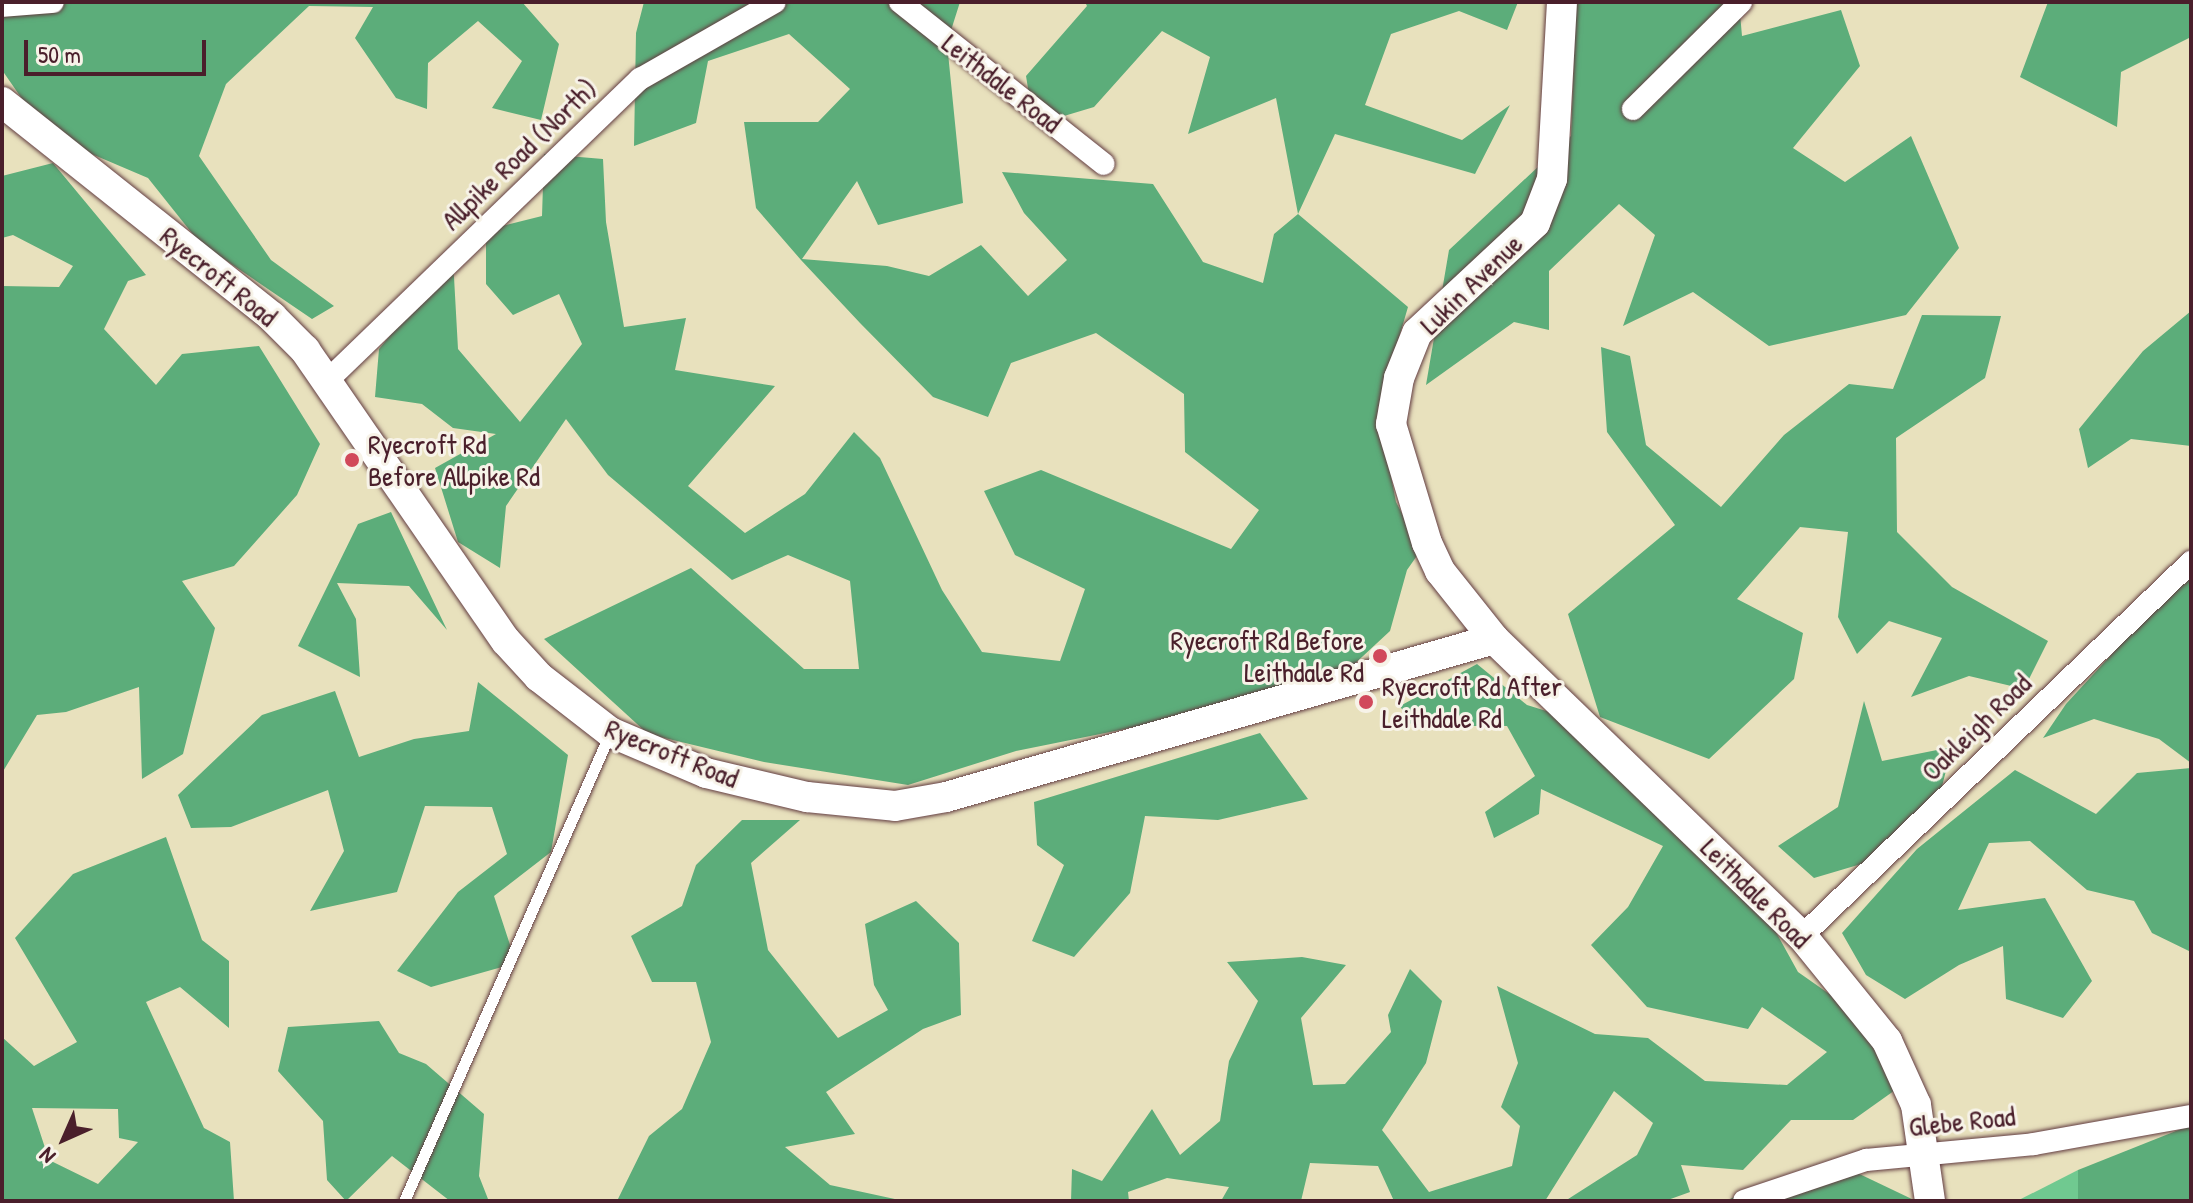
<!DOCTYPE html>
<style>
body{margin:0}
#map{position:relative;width:2193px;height:1203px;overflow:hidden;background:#e8e1bd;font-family:"Patrick Hand",sans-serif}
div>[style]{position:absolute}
.green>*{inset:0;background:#70c990}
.forest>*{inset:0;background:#5cad7a}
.roads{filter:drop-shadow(0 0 2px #623c41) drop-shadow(0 0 2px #623c41)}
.lane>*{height:11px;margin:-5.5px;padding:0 5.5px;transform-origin:5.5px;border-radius:5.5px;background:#fff}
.street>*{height:22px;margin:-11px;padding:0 11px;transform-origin:11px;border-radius:11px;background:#fff}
.secondary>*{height:30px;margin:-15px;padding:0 15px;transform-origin:15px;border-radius:15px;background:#fff}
.dots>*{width:22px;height:22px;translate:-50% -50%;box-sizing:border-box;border:4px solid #f7f3e8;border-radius:50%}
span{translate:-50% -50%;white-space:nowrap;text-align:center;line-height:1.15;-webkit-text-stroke:6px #f7f3e8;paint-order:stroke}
.street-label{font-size:28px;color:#4a1f2b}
.poi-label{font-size:28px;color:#4a1f2b}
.left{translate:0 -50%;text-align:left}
.right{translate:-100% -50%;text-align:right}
.frame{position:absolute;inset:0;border:4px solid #4a1f2b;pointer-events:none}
.north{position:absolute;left:24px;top:1099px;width:80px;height:80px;-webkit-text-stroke:6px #f7f3e8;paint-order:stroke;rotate:225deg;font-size:22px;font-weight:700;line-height:32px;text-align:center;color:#4a1f2b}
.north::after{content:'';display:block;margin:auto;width:28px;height:36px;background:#4a1f2b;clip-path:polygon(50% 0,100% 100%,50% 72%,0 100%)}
.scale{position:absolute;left:24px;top:40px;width:182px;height:36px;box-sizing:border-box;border:4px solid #4a1f2b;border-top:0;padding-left:10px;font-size:24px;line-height:28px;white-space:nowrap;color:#4a1f2b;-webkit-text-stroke:6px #f7f3e8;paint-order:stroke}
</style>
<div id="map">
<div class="green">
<div style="clip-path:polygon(2078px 1170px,2078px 1201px,2017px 1201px)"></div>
</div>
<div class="forest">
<div style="clip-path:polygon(2px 2px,522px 2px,559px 44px,541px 120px,492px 108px,522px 61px,478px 21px,428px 63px,427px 109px,396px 98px,355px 38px,373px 7px,309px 6px,226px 84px,199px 156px,271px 260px,334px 306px,312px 319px,199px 242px,148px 178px,47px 135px,2px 70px)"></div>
<div style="clip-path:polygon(644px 2px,960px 2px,947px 43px,963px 203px,878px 225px,857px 181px,802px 259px,887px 266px,929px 276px,981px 245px,1028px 296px,1067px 260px,1024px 213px,1002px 172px,1153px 184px,1203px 262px,1263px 283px,1274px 234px,1298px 214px,1276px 98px,1188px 134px,1210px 57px,1162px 31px,1094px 107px,1034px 125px,1026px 76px,1087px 6px,1085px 2px,1518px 2px,1507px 30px,1459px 11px,1391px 34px,1365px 105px,1462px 140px,1510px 105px,1475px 174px,1335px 134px,1298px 214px,1408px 307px,1378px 409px,1396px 502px,1421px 550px,1407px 570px,1390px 631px,1307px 708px,1259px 702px,1016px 751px,908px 785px,764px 762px,648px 734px,544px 639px,691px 568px,804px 669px,859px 669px,850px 581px,788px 555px,732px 580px,608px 475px,566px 419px,506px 506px,500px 568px,458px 542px,435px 468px,496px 434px,453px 428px,422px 404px,375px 397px,379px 349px,453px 259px,458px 349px,520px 422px,582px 344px,559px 294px,513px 315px,486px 284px,486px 230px,542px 216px,544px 154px,603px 159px,606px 222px,624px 327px,686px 318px,675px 370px,775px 386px,688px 486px,745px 533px,805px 494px,854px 432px,880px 458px,942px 590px,982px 652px,1060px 661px,1085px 589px,1015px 555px,984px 491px,1041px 470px,1231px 549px,1259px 510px,1185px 452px,1184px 394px,1096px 333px,1011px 363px,988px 417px,933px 397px,860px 323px,801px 260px,756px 208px,744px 122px,818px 122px,850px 89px,789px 34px,708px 61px,696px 123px,634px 146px,636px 33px)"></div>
<div style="clip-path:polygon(1576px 2px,1739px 2px,1742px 36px,1841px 10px,1860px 66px,1793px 148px,1845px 182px,1911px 136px,1959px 248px,1906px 315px,1769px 346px,1693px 292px,1623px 326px,1655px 235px,1619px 204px,1549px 271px,1549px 330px,1514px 322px,1426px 385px,1449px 250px,1571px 136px)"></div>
<div style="clip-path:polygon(2048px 2px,2191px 2px,2191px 37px,2121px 72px,2117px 127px,2020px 77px)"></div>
<div style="clip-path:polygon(53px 163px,146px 275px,128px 281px,104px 329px,156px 385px,182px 354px,259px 346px,320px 444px,297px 495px,234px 566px,182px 581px,215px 628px,183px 754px,142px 779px,139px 687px,66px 712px,37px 715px,2px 773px,2px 286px,59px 287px,73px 266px,13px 235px,2px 238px,2px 176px)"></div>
<div style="clip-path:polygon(2191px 311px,2191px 446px,2131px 439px,2088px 468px,2079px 429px,2143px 351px)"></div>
<div style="clip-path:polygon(1922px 315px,2001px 316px,1985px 378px,1896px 438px,1897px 532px,1952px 587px,2048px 641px,2024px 689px,1969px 676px,1911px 697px,1942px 638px,1889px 621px,1857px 654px,1838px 617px,1848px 532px,1800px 527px,1737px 599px,1803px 633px,1794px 679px,1709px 759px,1600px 717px,1568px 614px,1675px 525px,1607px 432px,1601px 347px,1630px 356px,1646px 445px,1721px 507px,1784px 435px,1849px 384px,1893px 389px)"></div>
<div style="clip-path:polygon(391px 512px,447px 630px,409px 586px,337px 583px,356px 619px,360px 677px,298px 646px,358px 524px)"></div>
<div style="clip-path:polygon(2191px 568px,2191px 763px,2159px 739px,2094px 719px,2043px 738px,2066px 704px)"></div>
<div style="clip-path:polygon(1477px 664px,1527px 705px,1556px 714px,1766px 914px,1798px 972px,1855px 1012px,1898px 1088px,1853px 1120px,1791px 1120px,1743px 1170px,1681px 1165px,1690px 1192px,1665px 1201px,1565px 1201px,1637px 1155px,1653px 1123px,1614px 1091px,1545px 1201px,1394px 1201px,1378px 1166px,1310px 1163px,1301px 1201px,1221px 1201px,1229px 1187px,1167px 1178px,1128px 1192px,1129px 1201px,1071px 1201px,1072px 1169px,1102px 1181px,1152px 1109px,1180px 1155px,1220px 1121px,1229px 1061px,1258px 1001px,1227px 962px,1302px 957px,1346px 965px,1301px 1018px,1313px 1085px,1345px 1084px,1391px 1032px,1388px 1015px,1410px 969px,1442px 1001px,1426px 1063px,1382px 1130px,1429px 1192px,1512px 1166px,1520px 1126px,1501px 1107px,1518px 1063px,1497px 986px,1595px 1034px,1648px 1038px,1705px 1081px,1787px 1085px,1827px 1052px,1762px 1007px,1748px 1029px,1647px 1007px,1591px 945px,1628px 907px,1663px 846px,1541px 789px,1539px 814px,1494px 838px,1485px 812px,1535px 776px,1507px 726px,1412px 726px,1400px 706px)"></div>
<div style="clip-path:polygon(478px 682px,568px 755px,551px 852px,494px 896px,516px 963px,431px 987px,397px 971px,458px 892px,507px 854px,492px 807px,425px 806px,397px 892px,310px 911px,344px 851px,328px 790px,231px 827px,191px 828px,178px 795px,262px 715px,335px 691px,359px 757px,414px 739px,469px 731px)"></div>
<div style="clip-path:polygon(1864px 701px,1882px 761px,1952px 747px,1936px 810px,1868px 862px,1814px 878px,1778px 846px,1838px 807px)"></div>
<div style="clip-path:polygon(1260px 733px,1308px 799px,1218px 820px,1145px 816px,1130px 893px,1074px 957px,1032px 941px,1064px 865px,1037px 845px,1034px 802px)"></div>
<div style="clip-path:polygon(2191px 768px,2191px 952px,2152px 933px,2134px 901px,2087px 890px,2030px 841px,1989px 843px,1958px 910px,2045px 898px,2092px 981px,2063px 1018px,2006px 999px,2003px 946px,1959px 965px,1905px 999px,1866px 975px,1842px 933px,1917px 849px,2015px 770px,2096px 814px,2137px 773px)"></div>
<div style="clip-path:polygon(742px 820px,800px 820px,751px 863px,768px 950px,838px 1038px,888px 1010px,874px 985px,865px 924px,916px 901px,959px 943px,961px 1015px,923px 1029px,826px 1092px,855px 1134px,785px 1147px,830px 1185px,904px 1201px,617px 1201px,649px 1136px,682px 1109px,711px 1042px,696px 982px,652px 982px,631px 936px,682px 906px,696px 865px)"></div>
<div style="clip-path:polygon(evenodd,166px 837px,202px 940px,229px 961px,229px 1028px,180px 987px,146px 1002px,204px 1128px,230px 1142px,234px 1201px,2px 1201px,2px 1037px,34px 1066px,77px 1042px,15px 938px,73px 874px,166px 837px,32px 1108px,118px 1109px,119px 1138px,138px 1142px,98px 1184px,49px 1160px,32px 1108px)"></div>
<div style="clip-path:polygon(379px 1021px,399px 1053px,426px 1064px,484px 1114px,479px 1176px,488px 1199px,450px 1201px,392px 1156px,346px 1201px,327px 1180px,323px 1121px,278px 1071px,288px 1027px)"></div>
<div style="clip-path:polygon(2191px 1125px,2191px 1201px,2078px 1201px,2078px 1170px)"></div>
<div style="clip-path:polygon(1849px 1169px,1916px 1201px,1726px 1201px,1754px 1187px)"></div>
</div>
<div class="roads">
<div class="lane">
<div style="left:404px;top:1201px;width:511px;rotate:-66.24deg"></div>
</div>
<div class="street">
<div style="left:900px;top:2px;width:260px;rotate:38.5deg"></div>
<div style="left:2px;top:6px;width:51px;rotate:-4.5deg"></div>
<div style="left:1633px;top:109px;width:152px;rotate:-44.7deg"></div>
<div style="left:328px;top:380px;width:434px;rotate:-44deg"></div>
<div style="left:640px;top:79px;width:155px;rotate:-29.7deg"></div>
<div style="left:1802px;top:936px;width:540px;rotate:-43.87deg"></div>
<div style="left:1744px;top:1201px;width:129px;rotate:-18.6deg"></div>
<div style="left:1866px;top:1160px;width:169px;rotate:-5.4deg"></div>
<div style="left:2034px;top:1144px;width:159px;rotate:-10.1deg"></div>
</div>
<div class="secondary">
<div style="left:1562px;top:2px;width:177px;rotate:93.2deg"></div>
<div style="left:1552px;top:179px;width:47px;rotate:111.1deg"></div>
<div style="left:1535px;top:223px;width:161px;rotate:137deg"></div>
<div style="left:1417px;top:333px;width:48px;rotate:111.8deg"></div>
<div style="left:1399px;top:378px;width:47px;rotate:99.9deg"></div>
<div style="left:1391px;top:424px;width:124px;rotate:73.2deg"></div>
<div style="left:1427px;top:543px;width:31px;rotate:65deg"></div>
<div style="left:1440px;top:571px;width:87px;rotate:51.5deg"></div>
<div style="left:1494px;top:639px;width:428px;rotate:44deg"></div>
<div style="left:1802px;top:936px;width:135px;rotate:51deg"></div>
<div style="left:1887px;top:1041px;width:70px;rotate:65.6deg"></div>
<div style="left:1916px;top:1105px;width:97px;rotate:81.7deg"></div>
<div style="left:2px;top:102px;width:345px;rotate:38.5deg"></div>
<div style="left:272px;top:317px;width:47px;rotate:45deg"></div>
<div style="left:305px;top:350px;width:354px;rotate:55.4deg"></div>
<div style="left:506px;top:641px;width:49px;rotate:47.5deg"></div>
<div style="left:539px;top:677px;width:90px;rotate:37.8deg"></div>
<div style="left:610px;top:732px;width:104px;rotate:23.1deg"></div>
<div style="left:706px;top:773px;width:104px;rotate:13.4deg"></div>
<div style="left:807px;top:797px;width:88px;rotate:5.8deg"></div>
<div style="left:895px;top:806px;width:52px;rotate:-10deg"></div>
<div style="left:946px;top:797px;width:570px;rotate:-16.08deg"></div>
</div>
</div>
<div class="dots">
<div style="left:352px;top:460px;background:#d1495b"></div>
<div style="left:1380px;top:656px;background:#d1495b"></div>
<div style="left:1366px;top:702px;background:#d1495b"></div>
</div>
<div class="street-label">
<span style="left:1002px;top:83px;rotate:38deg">Leithdale Road</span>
<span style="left:519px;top:154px;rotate:-44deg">Allpike Road (North)</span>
<span style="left:219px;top:276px;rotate:39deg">Ryecroft Road</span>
<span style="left:1471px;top:284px;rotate:-44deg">Lukin Avenue</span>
<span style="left:1976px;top:727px;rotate:-44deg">Oakleigh Road</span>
<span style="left:672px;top:753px;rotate:22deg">Ryecroft Road</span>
<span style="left:1756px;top:893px;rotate:45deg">Leithdale Road</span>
<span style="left:1962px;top:1121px;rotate:-6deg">Glebe Road</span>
</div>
<div class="poi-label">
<span class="left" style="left:368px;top:460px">Ryecroft Rd<br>Before Allpike Rd</span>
<span class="right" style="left:1364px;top:656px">Ryecroft Rd Before<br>Leithdale Rd</span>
<span class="left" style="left:1382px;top:702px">Ryecroft Rd After<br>Leithdale Rd</span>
</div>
<div class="frame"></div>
<div class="north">N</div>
<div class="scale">50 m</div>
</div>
